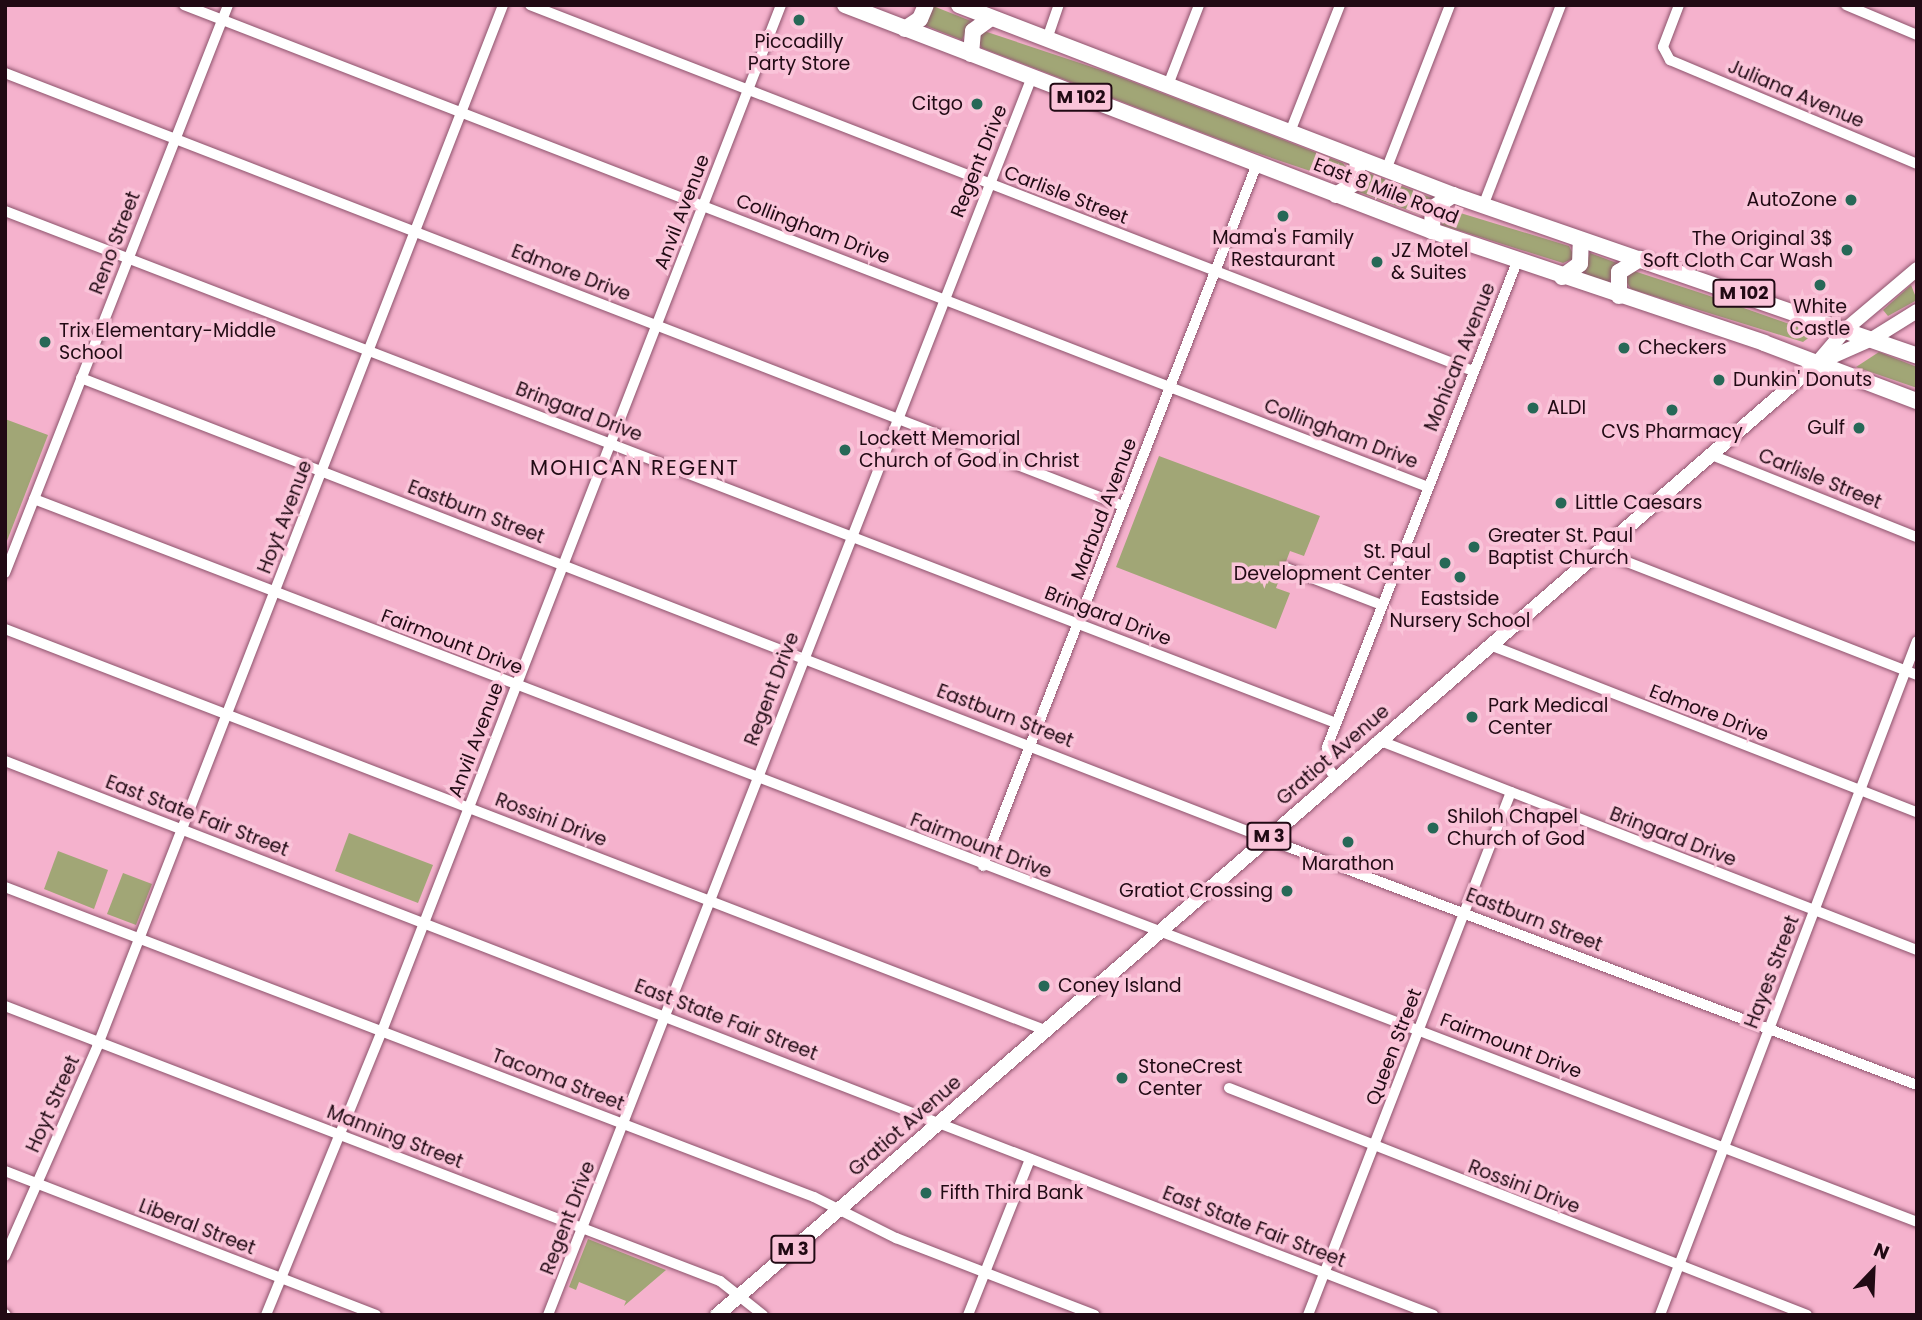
<!DOCTYPE html>
<style>
body{margin:0}
#map{position:relative;width:1922px;height:1320px;overflow:hidden;background:#f5b2cd;font-family:Poppins,sans-serif}
div>[style]{position:absolute}
.green>*{inset:0;background:#a1a676}
.roads{filter:drop-shadow(0 0 2px #8d536c) drop-shadow(0 0 2px #8d536c)}
.minor>*{height:10px;margin:-5px;padding:0 5px;transform-origin:5px;border-radius:5px;background:#fff}
.major>*{height:14px;margin:-7px;padding:0 7px;transform-origin:7px;border-radius:7px;background:#fff}
.highway>*{height:16px;margin:-8px;padding:0 8px;transform-origin:8px;border-radius:8px;background:#fff}
.dots>*{width:19px;height:19px;translate:-50% -50%;box-sizing:border-box;border:4px solid #fac4d9;border-radius:50%}
span{translate:-50% -50%;white-space:nowrap;text-align:center;line-height:1.15;-webkit-text-stroke:7px #fac4d9;paint-order:stroke}
.shield-label span{padding:2px 5px;background:#fac4d9;border:2px solid;border-radius:5px;-webkit-text-stroke-width:0}
.shield-label{font-size:18px;color:#210a14;font-weight:700}
.poi-label{font-size:19px;color:#210a14}
.right{translate:-100% -50%;text-align:right}
.left{translate:0 -50%;text-align:left}
.street-label{font-size:19px;color:#210a14}
.neighbourhood-label{font-size:21px;color:#210a14;letter-spacing:2px}
.frame{position:absolute;inset:0;border:7px solid #210a14;pointer-events:none}
.north{position:absolute;left:1838px;top:1236px;width:70px;height:70px;-webkit-text-stroke:5px #fac4d9;paint-order:stroke;rotate:23deg;font-size:19px;font-weight:700;line-height:28px;text-align:center;color:#210a14}
.north::after{content:'';display:block;margin:auto;width:24px;height:32px;background:#210a14;clip-path:polygon(50% 0,100% 100%,50% 72%,0 100%)}
</style>
<div id="map">
<div class="green">
<div style="clip-path:polygon(933px 6px,971px 21px,962px 40px,924px 25px)"></div>
<div style="clip-path:polygon(984px 31px,1107px 72px,1343px 163px,1351px 175px,1340px 181px,1245px 149px,982px 48px,976px 38px)"></div>
<div style="clip-path:polygon(1366px 172px,1432px 198px,1424px 216px,1356px 191px)"></div>
<div style="clip-path:polygon(1444px 208px,1569px 246px,1575px 258px,1563px 263px,1442px 225px,1438px 213px)"></div>
<div style="clip-path:polygon(1590px 253px,1617px 263px,1609px 282px,1581px 273px)"></div>
<div style="clip-path:polygon(1634px 271px,1707px 295px,1815px 333px,1803px 342px,1631px 289px,1624px 278px)"></div>
<div style="clip-path:polygon(1911px 285px,1917px 300px,1888px 316px,1883px 310px)"></div>
<div style="clip-path:polygon(1879px 352px,1917px 367px,1917px 388px,1856px 367px)"></div>
<div style="clip-path:polygon(5px 419px,48px 435px,5px 546px)"></div>
<div style="clip-path:polygon(1159px 456px,1320px 516px,1304px 556px,1290px 551px,1276px 588px,1290px 593px,1276px 629px,1116px 567px)"></div>
<div style="clip-path:polygon(349px 833px,433px 865px,418px 903px,335px 871px)"></div>
<div style="clip-path:polygon(58px 851px,108px 870px,94px 909px,44px 889px)"></div>
<div style="clip-path:polygon(123px 873px,152px 884px,136px 925px,107px 914px)"></div>
<div style="clip-path:polygon(588px 1239px,666px 1270px,624px 1306px,626px 1301px,579px 1282px,576px 1290px,569px 1287px)"></div>
</div>
<div class="roads">
<div class="minor">
<div style="left:184px;top:5px;width:1334px;rotate:21.18deg"></div>
<div style="left:530px;top:5px;width:1012px;rotate:21.21deg"></div>
<div style="left:1679px;top:5px;width:45px;rotate:110.9deg"></div>
<div style="left:1663px;top:47px;width:15px;rotate:62deg"></div>
<div style="left:1670px;top:60px;width:268px;rotate:22.8deg"></div>
<div style="left:1846px;top:5px;width:77px;rotate:22.9deg"></div>
<div style="left:1047px;top:39px;width:36px;rotate:-71deg"></div>
<div style="left:5px;top:73px;width:1199px;rotate:21.17deg"></div>
<div style="left:1168px;top:85px;width:86px;rotate:-68.8deg"></div>
<div style="left:1290px;top:132px;width:136px;rotate:-68.5deg"></div>
<div style="left:1386px;top:170px;width:177px;rotate:-68.8deg"></div>
<div style="left:1483px;top:206px;width:216px;rotate:-68.8deg"></div>
<div style="left:5px;top:211px;width:1426px;rotate:21.04deg"></div>
<div style="left:81px;top:378px;width:1298px;rotate:21.23deg"></div>
<div style="left:1291px;top:848px;width:669px;rotate:20.74deg"></div>
<div style="left:1709px;top:454px;width:224px;rotate:21.8deg"></div>
<div style="left:34px;top:499px;width:2017px;rotate:21deg"></div>
<div style="left:1599px;top:551px;width:341px;rotate:21.3deg"></div>
<div style="left:1286px;top:568px;width:103px;rotate:21.1deg"></div>
<div style="left:5px;top:573px;width:610px;rotate:-68.56deg"></div>
<div style="left:5px;top:629px;width:1115px;rotate:21.09deg"></div>
<div style="left:1490px;top:645px;width:458px;rotate:21.4deg"></div>
<div style="left:1378px;top:740px;width:578px;rotate:21.29deg"></div>
<div style="left:5px;top:761px;width:1532px;rotate:21.2deg"></div>
<div style="left:1336px;top:779px;width:14px;rotate:-124deg"></div>
<div style="left:1328px;top:767px;width:20px;rotate:-93deg"></div>
<div style="left:1327px;top:747px;width:521px;rotate:-68.61deg"></div>
<div style="left:983px;top:866px;width:754px;rotate:-68.68deg"></div>
<div style="left:5px;top:887px;width:866px;rotate:20.97deg"></div>
<div style="left:814px;top:1197px;width:92px;rotate:26.6deg"></div>
<div style="left:896px;top:1238px;width:213px;rotate:21.2deg"></div>
<div style="left:5px;top:1006px;width:766px;rotate:21.04deg"></div>
<div style="left:720px;top:1281px;width:55px;rotate:38.3deg"></div>
<div style="left:1229px;top:1088px;width:621px;rotate:21.44deg"></div>
<div style="left:5px;top:1171px;width:398px;rotate:21.2deg"></div>
<div style="left:5px;top:1256px;width:228px;rotate:-66.2deg"></div>
<div style="left:97px;top:1047px;width:1118px;rotate:-68.71deg"></div>
<div style="left:5px;top:1314px;width:1px;rotate:45deg"></div>
<div style="left:266px;top:1315px;width:307px;rotate:-67.8deg"></div>
<div style="left:382px;top:1031px;width:1101px;rotate:-68.75deg"></div>
<div style="left:548px;top:1315px;width:1329px;rotate:-68.65deg"></div>
<div style="left:968px;top:1315px;width:168px;rotate:-68.3deg"></div>
<div style="left:1308px;top:1315px;width:561px;rotate:-68.79deg"></div>
<div style="left:1660px;top:1315px;width:721px;rotate:-69.13deg"></div>
</div>
<div class="major">
<div style="left:1822px;top:361px;width:55px;rotate:-23.7deg"></div>
<div style="left:1872px;top:339px;width:53px;rotate:-31.9deg"></div>
<div style="left:717px;top:1315px;width:1455px;rotate:-40.87deg"></div>
<div style="left:1817px;top:363px;width:45px;rotate:-49.5deg"></div>
<div style="left:1846px;top:329px;width:93px;rotate:-40.2deg"></div>
</div>
<div class="highway">
<div style="left:845px;top:5px;width:629px;rotate:21.06deg"></div>
<div style="left:1432px;top:231px;width:350px;rotate:18.6deg"></div>
<div style="left:1764px;top:343px;width:164px;rotate:20.8deg"></div>
<div style="left:959px;top:5px;width:529px;rotate:21.04deg"></div>
<div style="left:1453px;top:195px;width:491px;rotate:19.1deg"></div>
<div style="left:905px;top:29px;width:18px;rotate:-34deg"></div>
<div style="left:920px;top:19px;width:15px;rotate:-67deg"></div>
<div style="left:971px;top:54px;width:23px;rotate:-85deg"></div>
<div style="left:973px;top:31px;width:22px;rotate:-36deg"></div>
<div style="left:1336px;top:195px;width:24px;rotate:-33deg"></div>
<div style="left:1356px;top:182px;width:23px;rotate:-85deg"></div>
<div style="left:1432px;top:231px;width:23px;rotate:-88deg"></div>
<div style="left:1433px;top:208px;width:24px;rotate:-33deg"></div>
<div style="left:1562px;top:277px;width:22px;rotate:-36deg"></div>
<div style="left:1580px;top:264px;width:24px;rotate:-88deg"></div>
<div style="left:1619px;top:296px;width:24px;rotate:-90deg"></div>
<div style="left:1619px;top:272px;width:25px;rotate:-32deg"></div>
</div>
</div>
<div class="dots">
<div style="left:799px;top:20px;background:#276857"></div>
<div style="left:977px;top:104px;background:#276857"></div>
<div style="left:1851px;top:200px;background:#276857"></div>
<div style="left:1283px;top:216px;background:#276857"></div>
<div style="left:1847px;top:250px;background:#276857"></div>
<div style="left:1377px;top:262px;background:#276857"></div>
<div style="left:1820px;top:285px;background:#276857"></div>
<div style="left:45px;top:342px;background:#276857"></div>
<div style="left:1624px;top:348px;background:#276857"></div>
<div style="left:1719px;top:380px;background:#276857"></div>
<div style="left:1533px;top:408px;background:#276857"></div>
<div style="left:1672px;top:410px;background:#276857"></div>
<div style="left:1859px;top:428px;background:#276857"></div>
<div style="left:845px;top:450px;background:#276857"></div>
<div style="left:1561px;top:503px;background:#276857"></div>
<div style="left:1474px;top:547px;background:#276857"></div>
<div style="left:1445px;top:563px;background:#276857"></div>
<div style="left:1460px;top:577px;background:#276857"></div>
<div style="left:1472px;top:717px;background:#276857"></div>
<div style="left:1433px;top:828px;background:#276857"></div>
<div style="left:1348px;top:842px;background:#276857"></div>
<div style="left:1287px;top:891px;background:#276857"></div>
<div style="left:1044px;top:986px;background:#276857"></div>
<div style="left:1122px;top:1078px;background:#276857"></div>
<div style="left:926px;top:1193px;background:#276857"></div>
</div>
<div class="shield-label">
<span style="left:1081px;top:97px">M 102</span>
<span style="left:1744px;top:293px">M 102</span>
<span style="left:1269px;top:836px">M 3</span>
<span style="left:793px;top:1249px">M 3</span>
</div>
<div class="poi-label">
<span style="left:799px;top:53px">Piccadilly<br>Party Store</span>
<span class="right" style="left:963px;top:104px">Citgo</span>
<span class="right" style="left:1837px;top:200px">AutoZone</span>
<span style="left:1283px;top:249px">Mama's Family<br>Restaurant</span>
<span class="right" style="left:1833px;top:250px">The Original 3$<br>Soft Cloth Car Wash</span>
<span class="left" style="left:1391px;top:262px">JZ Motel<br>&amp; Suites</span>
<span style="left:1820px;top:318px">White<br>Castle</span>
<span class="left" style="left:59px;top:342px">Trix Elementary-Middle<br>School</span>
<span class="left" style="left:1638px;top:348px">Checkers</span>
<span class="left" style="left:1733px;top:380px">Dunkin' Donuts</span>
<span class="left" style="left:1547px;top:408px">ALDI</span>
<span class="right" style="left:1845px;top:428px">Gulf</span>
<span style="left:1672px;top:432px">CVS Pharmacy</span>
<span class="left" style="left:859px;top:450px">Lockett Memorial<br>Church of God in Christ</span>
<span class="left" style="left:1575px;top:503px">Little Caesars</span>
<span class="left" style="left:1488px;top:547px">Greater St. Paul<br>Baptist Church</span>
<span class="right" style="left:1431px;top:563px">St. Paul<br>Development Center</span>
<span style="left:1460px;top:610px">Eastside<br>Nursery School</span>
<span class="left" style="left:1488px;top:717px">Park Medical<br>Center</span>
<span class="left" style="left:1447px;top:828px">Shiloh Chapel<br>Church of God</span>
<span style="left:1348px;top:864px">Marathon</span>
<span class="right" style="left:1273px;top:891px">Gratiot Crossing</span>
<span class="left" style="left:1058px;top:986px">Coney Island</span>
<span class="left" style="left:1138px;top:1078px">StoneCrest<br>Center</span>
<span class="left" style="left:940px;top:1193px">Fifth Third Bank</span>
</div>
<div class="street-label">
<span style="left:1796px;top:94px;rotate:23deg">Juliana Avenue</span>
<span style="left:979px;top:161px;rotate:-68deg">Regent Drive</span>
<span style="left:1386px;top:191px;rotate:21deg">East 8 Mile Road</span>
<span style="left:1066px;top:195px;rotate:21deg">Carlisle Street</span>
<span style="left:682px;top:212px;rotate:-69deg">Anvil Avenue</span>
<span style="left:813px;top:229px;rotate:21deg">Collingham Drive</span>
<span style="left:115px;top:243px;rotate:-69deg">Reno Street</span>
<span style="left:571px;top:273px;rotate:21deg">Edmore Drive</span>
<span style="left:1460px;top:357px;rotate:-68deg">Mohican Avenue</span>
<span style="left:579px;top:412px;rotate:21deg">Bringard Drive</span>
<span style="left:1341px;top:434px;rotate:21deg">Collingham Drive</span>
<span style="left:1820px;top:479px;rotate:22deg">Carlisle Street</span>
<span style="left:1104px;top:509px;rotate:-69deg">Marbud Avenue</span>
<span style="left:476px;top:512px;rotate:21deg">Eastburn Street</span>
<span style="left:285px;top:517px;rotate:-69deg">Hoyt Avenue</span>
<span style="left:1108px;top:616px;rotate:21deg">Bringard Drive</span>
<span style="left:452px;top:642px;rotate:21deg">Fairmount Drive</span>
<span style="left:772px;top:689px;rotate:-69deg">Regent Drive</span>
<span style="left:1709px;top:713px;rotate:21deg">Edmore Drive</span>
<span style="left:1005px;top:716px;rotate:21deg">Eastburn Street</span>
<span style="left:476px;top:740px;rotate:-69deg">Anvil Avenue</span>
<span style="left:1333px;top:755px;rotate:-41deg">Gratiot Avenue</span>
<span style="left:197px;top:816px;rotate:21deg">East State Fair Street</span>
<span style="left:551px;top:820px;rotate:21deg">Rossini Drive</span>
<span style="left:1673px;top:837px;rotate:21deg">Bringard Drive</span>
<span style="left:981px;top:846px;rotate:21deg">Fairmount Drive</span>
<span style="left:1534px;top:920px;rotate:21deg">Eastburn Street</span>
<span style="left:1772px;top:972px;rotate:-69deg">Hayes Street</span>
<span style="left:726px;top:1020px;rotate:21deg">East State Fair Street</span>
<span style="left:1511px;top:1046px;rotate:21deg">Fairmount Drive</span>
<span style="left:1394px;top:1047px;rotate:-69deg">Queen Street</span>
<span style="left:558px;top:1080px;rotate:21deg">Tacoma Street</span>
<span style="left:53px;top:1104px;rotate:-66deg">Hoyt Street</span>
<span style="left:905px;top:1126px;rotate:-41deg">Gratiot Avenue</span>
<span style="left:395px;top:1137px;rotate:21deg">Manning Street</span>
<span style="left:1524px;top:1187px;rotate:21deg">Rossini Drive</span>
<span style="left:568px;top:1218px;rotate:-69deg">Regent Drive</span>
<span style="left:197px;top:1227px;rotate:21deg">Liberal Street</span>
<span style="left:1254px;top:1227px;rotate:21deg">East State Fair Street</span>
</div>
<div class="neighbourhood-label">
<span style="left:635px;top:468px">MOHICAN REGENT</span>
</div>
<div class="frame"></div>
<div class="north">N</div>
</div>
